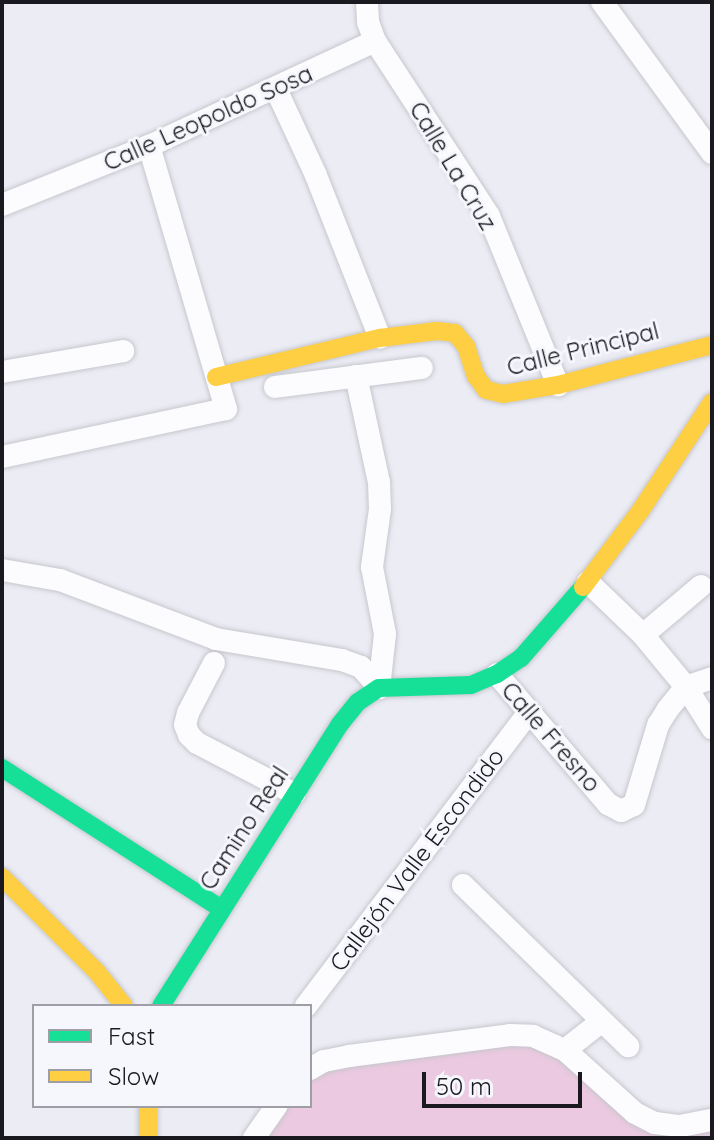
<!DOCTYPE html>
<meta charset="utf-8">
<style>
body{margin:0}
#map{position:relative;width:714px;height:1140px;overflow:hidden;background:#ececf5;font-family:Quicksand,sans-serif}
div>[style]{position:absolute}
.green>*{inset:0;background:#ebc9e0}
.roads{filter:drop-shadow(0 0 2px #c6c7cd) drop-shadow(0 0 2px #c6c7cd)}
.street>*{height:22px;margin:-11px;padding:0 11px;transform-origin:11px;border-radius:11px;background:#fcfcfe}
.fast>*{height:18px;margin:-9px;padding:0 9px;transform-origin:9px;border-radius:9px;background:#16e098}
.slow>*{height:18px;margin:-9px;padding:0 9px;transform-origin:9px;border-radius:9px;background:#ffcf43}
span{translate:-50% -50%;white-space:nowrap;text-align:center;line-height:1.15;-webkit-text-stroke:6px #f6f7fd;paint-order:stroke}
.street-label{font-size:24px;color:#19191f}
.frame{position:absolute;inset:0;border:4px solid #19191f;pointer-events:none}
.legend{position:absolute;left:32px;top:1004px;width:280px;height:104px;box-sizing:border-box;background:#f6f7fd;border:2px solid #9e9ea4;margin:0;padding:10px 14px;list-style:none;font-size:24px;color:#19191f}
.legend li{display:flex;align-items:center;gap:16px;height:40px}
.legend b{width:40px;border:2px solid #9e9ea4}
.scale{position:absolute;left:422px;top:1072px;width:160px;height:36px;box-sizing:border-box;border:4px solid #19191f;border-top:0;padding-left:10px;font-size:24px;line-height:28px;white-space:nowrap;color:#19191f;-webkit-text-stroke:6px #f6f7fd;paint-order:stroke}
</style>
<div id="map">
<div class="green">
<div style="clip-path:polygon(442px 1045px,545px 1046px,635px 1119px,712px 1129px,712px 1138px,258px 1138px,279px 1106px,310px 1106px,310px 1073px)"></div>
</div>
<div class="roads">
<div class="street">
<div style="left:367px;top:2px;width:20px;rotate:87deg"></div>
<div style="left:368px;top:22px;width:20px;rotate:70deg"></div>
<div style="left:375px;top:41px;width:209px;rotate:56.9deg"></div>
<div style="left:489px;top:216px;width:183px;rotate:67.8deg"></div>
<div style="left:602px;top:2px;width:187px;rotate:53.9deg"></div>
<div style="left:276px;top:89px;width:93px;rotate:65.1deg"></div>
<div style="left:315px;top:173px;width:177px;rotate:68.5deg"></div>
<div style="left:2px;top:205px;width:158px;rotate:-21.9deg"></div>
<div style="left:149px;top:146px;width:249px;rotate:-24.9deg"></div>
<div style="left:2px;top:372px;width:123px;rotate:-9.8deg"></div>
<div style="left:356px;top:376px;width:108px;rotate:77.8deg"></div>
<div style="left:379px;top:482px;width:27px;rotate:88deg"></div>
<div style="left:380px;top:509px;width:59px;rotate:97.9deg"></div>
<div style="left:372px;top:567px;width:68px;rotate:79deg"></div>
<div style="left:385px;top:634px;width:54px;rotate:96.3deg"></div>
<div style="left:275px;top:387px;width:148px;rotate:-7.4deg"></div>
<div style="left:2px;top:457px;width:229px;rotate:-12.1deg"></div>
<div style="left:226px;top:409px;width:274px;rotate:-106.3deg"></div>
<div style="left:2px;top:570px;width:59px;rotate:9.8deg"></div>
<div style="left:60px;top:580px;width:167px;rotate:20.7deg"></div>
<div style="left:216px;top:639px;width:128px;rotate:9.5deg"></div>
<div style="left:342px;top:660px;width:20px;rotate:20deg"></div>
<div style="left:361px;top:667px;width:28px;rotate:49deg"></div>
<div style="left:588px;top:582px;width:76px;rotate:43.9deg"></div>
<div style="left:643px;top:635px;width:67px;rotate:50.4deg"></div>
<div style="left:686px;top:687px;width:49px;rotate:57.6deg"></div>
<div style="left:643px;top:635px;width:76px;rotate:-40.2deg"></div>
<div style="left:214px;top:663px;width:56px;rotate:117.5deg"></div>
<div style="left:188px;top:713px;width:12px;rotate:104deg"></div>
<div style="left:185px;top:725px;width:11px;rotate:68deg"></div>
<div style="left:189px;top:735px;width:11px;rotate:45deg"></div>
<div style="left:197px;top:743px;width:110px;rotate:27.5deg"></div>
<div style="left:497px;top:674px;width:171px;rotate:49.5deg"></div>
<div style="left:608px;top:804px;width:15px;rotate:28deg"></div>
<div style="left:621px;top:811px;width:14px;rotate:-25deg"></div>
<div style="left:634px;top:805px;width:84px;rotate:-73.3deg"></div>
<div style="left:658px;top:725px;width:19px;rotate:-58deg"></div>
<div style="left:668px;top:709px;width:28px;rotate:-51deg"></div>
<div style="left:686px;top:687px;width:28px;rotate:-19deg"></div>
<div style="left:463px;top:885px;width:231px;rotate:44.3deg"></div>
<div style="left:306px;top:1006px;width:367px;rotate:-52.8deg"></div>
<div style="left:565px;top:1050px;width:47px;rotate:-38.1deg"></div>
<div style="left:310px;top:1069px;width:16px;rotate:-30deg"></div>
<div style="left:324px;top:1061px;width:25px;rotate:-11deg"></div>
<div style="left:349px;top:1056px;width:162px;rotate:-7.4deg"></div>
<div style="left:510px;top:1035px;width:23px;rotate:2deg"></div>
<div style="left:533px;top:1036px;width:35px;rotate:24deg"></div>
<div style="left:565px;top:1050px;width:94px;rotate:42deg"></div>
<div style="left:635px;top:1113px;width:22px;rotate:27deg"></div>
<div style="left:655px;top:1123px;width:25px;rotate:7deg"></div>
<div style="left:680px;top:1126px;width:33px;rotate:-11deg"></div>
<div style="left:254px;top:1138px;width:39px;rotate:-55deg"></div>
</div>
<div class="fast">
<div style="left:2px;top:768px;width:259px;rotate:32.7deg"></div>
<div style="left:161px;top:1006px;width:334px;rotate:-57.6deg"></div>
<div style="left:340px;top:724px;width:28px;rotate:-51deg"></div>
<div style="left:358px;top:702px;width:25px;rotate:-34deg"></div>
<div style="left:379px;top:688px;width:92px;rotate:-1.9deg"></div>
<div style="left:471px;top:685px;width:28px;rotate:-23deg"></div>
<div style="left:497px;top:674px;width:29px;rotate:-34deg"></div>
<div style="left:521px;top:658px;width:94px;rotate:-48.9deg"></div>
</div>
<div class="slow">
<div style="left:216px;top:377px;width:169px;rotate:-13.4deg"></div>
<div style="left:380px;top:338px;width:57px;rotate:-7deg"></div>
<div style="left:437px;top:331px;width:18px;rotate:6deg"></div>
<div style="left:455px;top:333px;width:17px;rotate:50deg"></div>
<div style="left:466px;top:346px;width:32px;rotate:72deg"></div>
<div style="left:476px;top:376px;width:17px;rotate:54deg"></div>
<div style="left:486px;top:390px;width:17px;rotate:13deg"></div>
<div style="left:503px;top:394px;width:56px;rotate:-9.3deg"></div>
<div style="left:558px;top:385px;width:159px;rotate:-14.6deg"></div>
<div style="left:583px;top:587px;width:96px;rotate:-53deg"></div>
<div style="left:641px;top:510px;width:129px;rotate:-56.7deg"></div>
<div style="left:2px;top:877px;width:134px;rotate:45deg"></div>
<div style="left:97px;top:972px;width:43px;rotate:51.5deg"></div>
<div style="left:148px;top:1106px;width:32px;rotate:90deg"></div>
</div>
</div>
<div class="street-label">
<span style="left:208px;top:118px;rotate:-24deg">Calle Leopoldo Sosa</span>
<span style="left:453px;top:166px;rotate:59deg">Calle La Cruz</span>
<span style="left:583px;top:349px;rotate:-14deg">Calle Principal</span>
<span style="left:551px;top:737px;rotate:49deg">Calle Fresno</span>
<span style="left:244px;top:828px;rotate:-57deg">Camino Real</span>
<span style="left:417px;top:860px;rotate:-53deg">Callejón Valle Escondido</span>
</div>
<div class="frame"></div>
<ul class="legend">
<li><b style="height:10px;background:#16e098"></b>Fast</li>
<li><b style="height:10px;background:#ffcf43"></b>Slow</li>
</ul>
<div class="scale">50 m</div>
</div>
